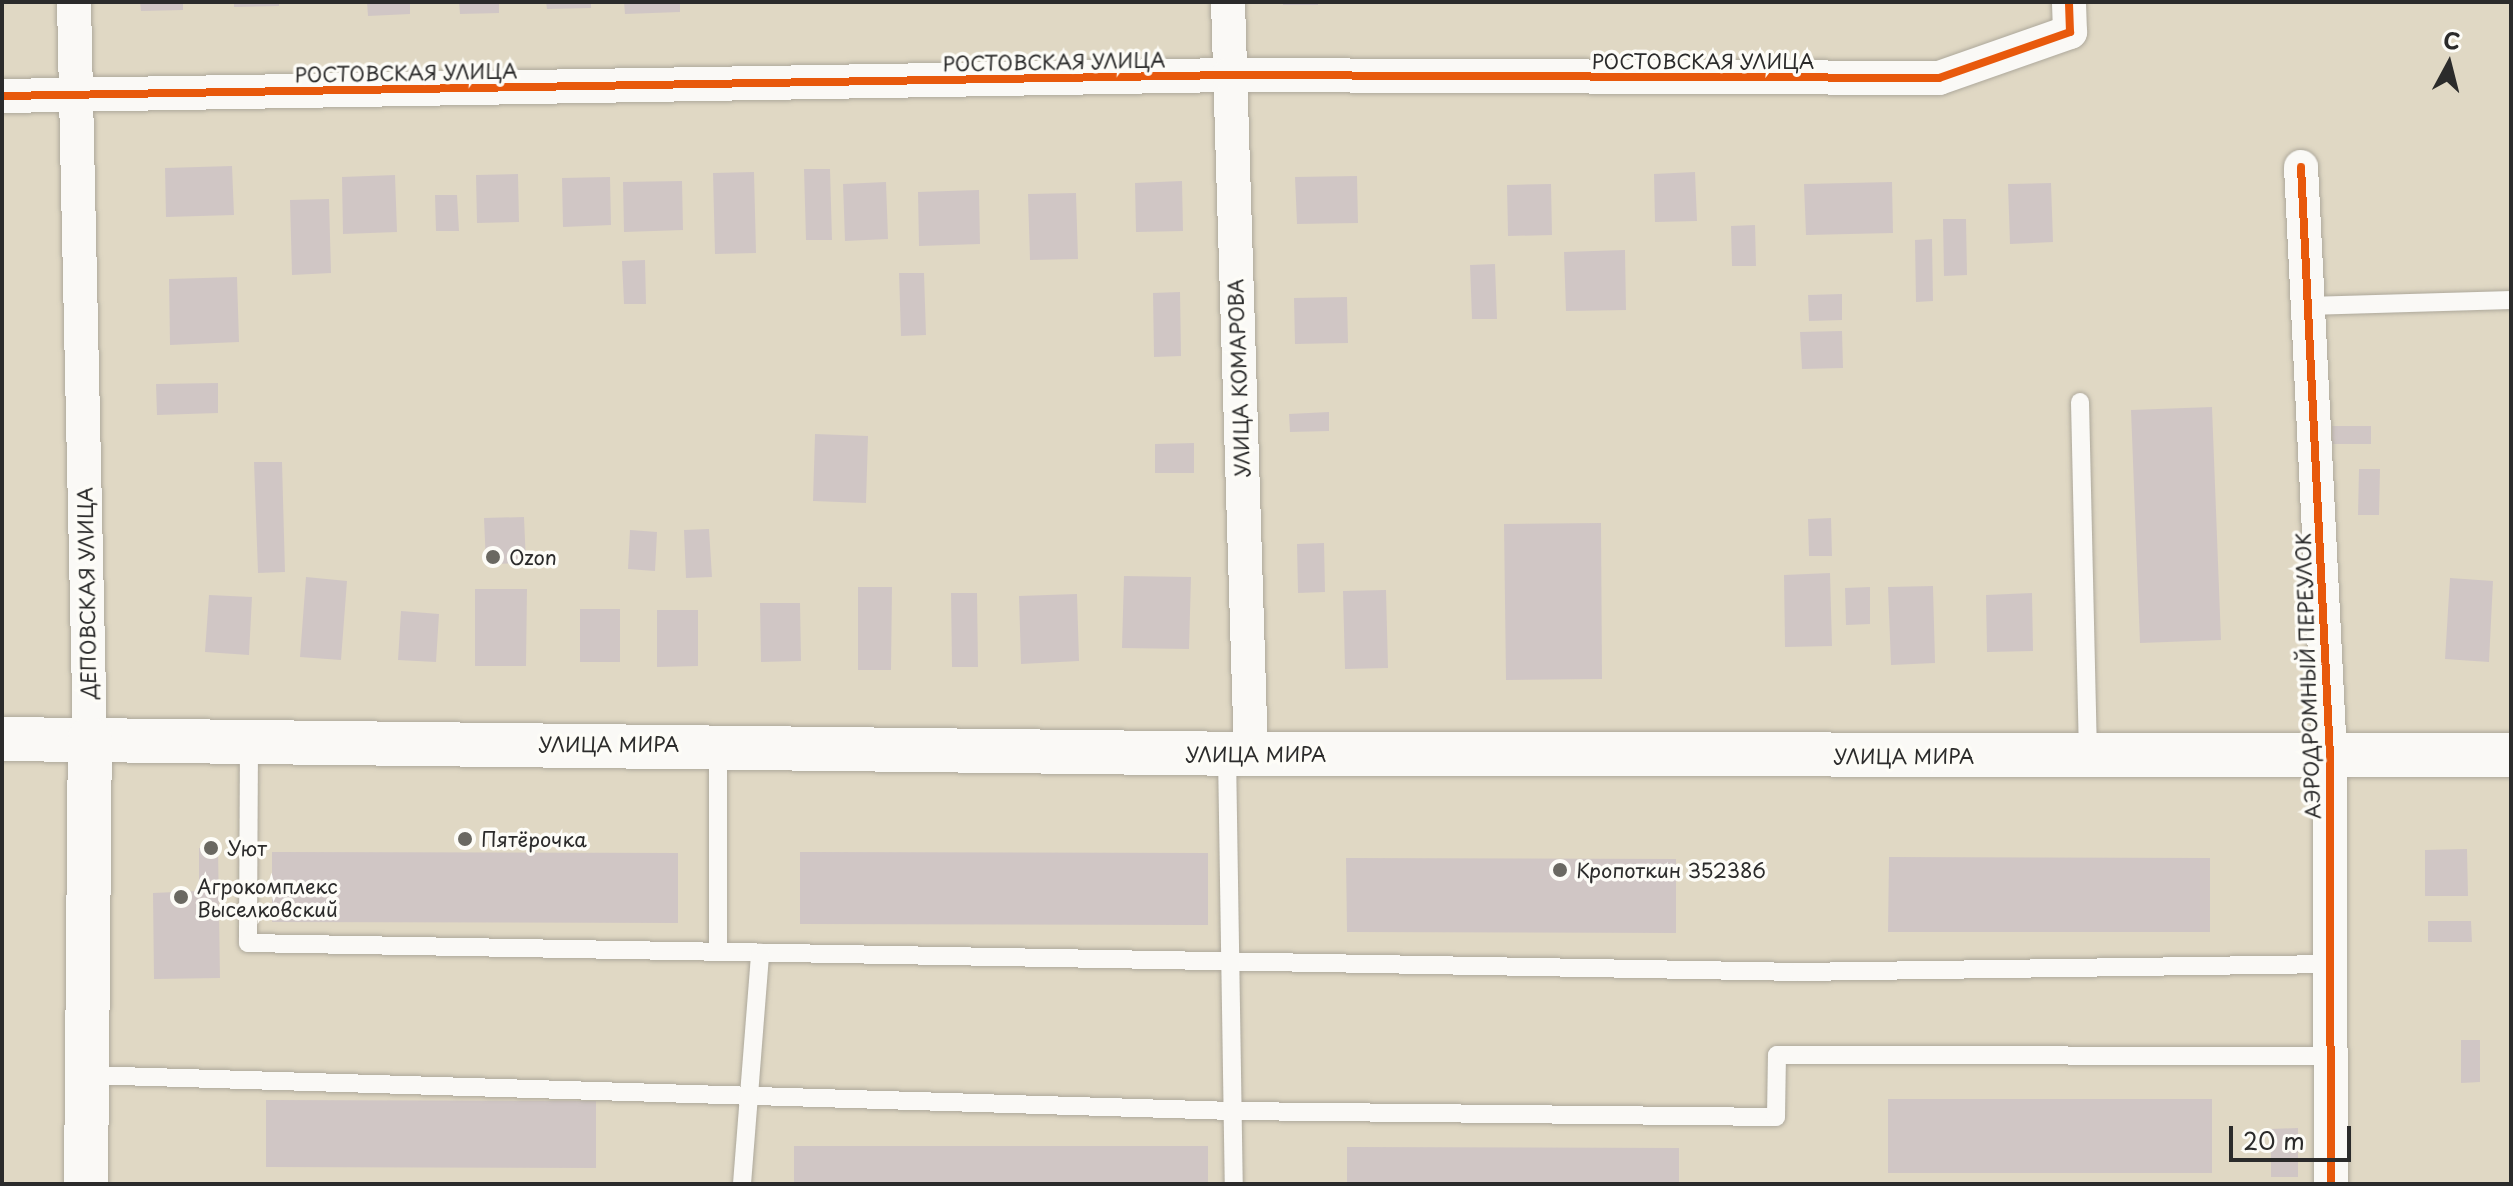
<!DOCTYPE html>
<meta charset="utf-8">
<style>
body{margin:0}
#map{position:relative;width:2513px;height:1186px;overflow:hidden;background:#e0d8c4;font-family:"Playpen Sans",sans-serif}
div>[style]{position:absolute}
.building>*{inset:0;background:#d0c6c5}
.roads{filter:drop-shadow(0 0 2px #ada89b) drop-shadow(0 0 2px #ada89b)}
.lane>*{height:18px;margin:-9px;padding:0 9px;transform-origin:9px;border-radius:9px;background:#faf9f6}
.street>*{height:34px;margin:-17px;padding:0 17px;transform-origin:17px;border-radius:17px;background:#faf9f6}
.secondary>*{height:44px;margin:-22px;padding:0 22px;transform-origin:22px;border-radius:22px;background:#faf9f6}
.cycleway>*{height:8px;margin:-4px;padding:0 4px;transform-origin:4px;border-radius:4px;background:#e8590c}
.dots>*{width:22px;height:22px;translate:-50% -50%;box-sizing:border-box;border:4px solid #fdfcf7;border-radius:50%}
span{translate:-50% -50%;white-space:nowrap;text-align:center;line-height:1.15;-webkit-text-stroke:7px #fdfcf7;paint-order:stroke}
.street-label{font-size:20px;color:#2b2b2b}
.poi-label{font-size:20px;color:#2b2b2b}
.left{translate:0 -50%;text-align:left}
.frame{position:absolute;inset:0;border:4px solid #2b2b2b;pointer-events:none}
.north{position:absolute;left:2409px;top:24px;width:80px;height:80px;-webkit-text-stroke:6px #fdfcf7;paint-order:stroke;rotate:7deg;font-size:22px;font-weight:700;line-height:32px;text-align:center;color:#2b2b2b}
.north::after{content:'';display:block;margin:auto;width:28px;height:36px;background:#2b2b2b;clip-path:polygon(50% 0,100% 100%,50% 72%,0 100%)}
.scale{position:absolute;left:2229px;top:1126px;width:122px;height:36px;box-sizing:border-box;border:4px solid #2b2b2b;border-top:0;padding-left:10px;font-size:24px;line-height:28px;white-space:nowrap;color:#2b2b2b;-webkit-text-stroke:6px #fdfcf7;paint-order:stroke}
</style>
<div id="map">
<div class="building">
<div style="clip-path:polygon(140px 2px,183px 2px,183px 10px,141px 11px)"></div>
<div style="clip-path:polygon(234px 2px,279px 2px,279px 6px,234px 7px)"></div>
<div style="clip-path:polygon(367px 2px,410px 2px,410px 14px,368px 16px)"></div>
<div style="clip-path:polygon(459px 2px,499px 2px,499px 13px,460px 14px)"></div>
<div style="clip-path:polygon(546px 2px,591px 2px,591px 8px,547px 9px)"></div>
<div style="clip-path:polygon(624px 2px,680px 2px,680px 12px,625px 14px)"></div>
<div style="clip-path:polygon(1283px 2px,1318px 2px,1318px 5px,1283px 5px)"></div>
<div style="clip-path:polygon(232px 166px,234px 215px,166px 217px,165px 168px)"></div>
<div style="clip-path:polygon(804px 169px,830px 169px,832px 240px,806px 240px)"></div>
<div style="clip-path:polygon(754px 172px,756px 253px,715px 254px,713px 173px)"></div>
<div style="clip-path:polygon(1695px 172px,1697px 221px,1655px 222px,1654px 174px)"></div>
<div style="clip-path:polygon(518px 174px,519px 222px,477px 223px,476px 175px)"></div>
<div style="clip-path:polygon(395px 175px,397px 232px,343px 234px,342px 177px)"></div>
<div style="clip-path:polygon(1357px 176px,1358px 223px,1297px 224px,1295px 177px)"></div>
<div style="clip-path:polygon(610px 177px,611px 225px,563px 227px,562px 178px)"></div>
<div style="clip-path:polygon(682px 181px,683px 230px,624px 232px,623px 182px)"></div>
<div style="clip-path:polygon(1182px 181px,1183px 231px,1136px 232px,1135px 183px)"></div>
<div style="clip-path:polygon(886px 182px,888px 239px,845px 241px,843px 184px)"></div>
<div style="clip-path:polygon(1892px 182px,1893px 233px,1806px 235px,1804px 184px)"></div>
<div style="clip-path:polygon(2051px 183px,2053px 242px,2010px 244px,2008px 184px)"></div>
<div style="clip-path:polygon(1551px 184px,1552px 235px,1508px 236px,1507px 185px)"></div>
<div style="clip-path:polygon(979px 190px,980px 244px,919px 246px,918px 192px)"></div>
<div style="clip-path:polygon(1076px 193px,1078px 259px,1030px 260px,1028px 194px)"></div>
<div style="clip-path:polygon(435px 195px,457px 195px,459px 231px,436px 231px)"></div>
<div style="clip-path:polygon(329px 199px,331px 273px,292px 275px,290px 200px)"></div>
<div style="clip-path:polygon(1943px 219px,1966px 219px,1967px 275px,1944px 276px)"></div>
<div style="clip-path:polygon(1755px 225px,1756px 266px,1732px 266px,1731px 226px)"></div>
<div style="clip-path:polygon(1932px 239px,1933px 301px,1916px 302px,1915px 240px)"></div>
<div style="clip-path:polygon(1625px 250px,1626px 310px,1566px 311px,1564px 252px)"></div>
<div style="clip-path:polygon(645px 260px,646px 304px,624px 304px,622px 261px)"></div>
<div style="clip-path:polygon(1495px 264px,1497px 319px,1472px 319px,1470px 265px)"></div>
<div style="clip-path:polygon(899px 273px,924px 273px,926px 335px,901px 336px)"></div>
<div style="clip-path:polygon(237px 277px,239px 342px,170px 345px,169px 279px)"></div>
<div style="clip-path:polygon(1180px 292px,1181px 356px,1154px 357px,1153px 293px)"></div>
<div style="clip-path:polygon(1842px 294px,1842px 320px,1809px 321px,1808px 295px)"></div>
<div style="clip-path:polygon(1347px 297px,1348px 343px,1295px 344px,1294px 298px)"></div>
<div style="clip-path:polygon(1842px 331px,1843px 368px,1802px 369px,1800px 332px)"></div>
<div style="clip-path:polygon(218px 383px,218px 413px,157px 415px,156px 384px)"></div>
<div style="clip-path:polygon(2212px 407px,2221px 640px,2140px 643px,2131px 410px)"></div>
<div style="clip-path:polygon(1329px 412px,1329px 431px,1290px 432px,1289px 414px)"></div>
<div style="clip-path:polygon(2332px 426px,2371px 426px,2371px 444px,2332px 444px)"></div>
<div style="clip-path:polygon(815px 434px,868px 436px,866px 503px,813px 501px)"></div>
<div style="clip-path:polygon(1194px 443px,1194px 473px,1155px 473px,1155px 444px)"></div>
<div style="clip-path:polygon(254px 462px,282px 462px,285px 572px,258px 573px)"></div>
<div style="clip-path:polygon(2359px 469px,2380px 469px,2379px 515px,2358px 515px)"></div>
<div style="clip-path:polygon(524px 517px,526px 563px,486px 564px,484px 518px)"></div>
<div style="clip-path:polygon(1831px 518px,1832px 556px,1809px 556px,1808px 519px)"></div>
<div style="clip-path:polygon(1601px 523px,1602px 679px,1506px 680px,1504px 524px)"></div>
<div style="clip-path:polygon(709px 529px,712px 577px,686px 578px,684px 530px)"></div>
<div style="clip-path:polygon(630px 530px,657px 532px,655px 571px,628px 569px)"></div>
<div style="clip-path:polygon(1324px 543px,1325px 592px,1298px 593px,1297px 544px)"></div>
<div style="clip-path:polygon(1830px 573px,1832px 646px,1785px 647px,1784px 575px)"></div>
<div style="clip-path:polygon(1124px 576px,1191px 577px,1189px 649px,1122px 648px)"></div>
<div style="clip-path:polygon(306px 577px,347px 581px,341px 660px,300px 657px)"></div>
<div style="clip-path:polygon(2450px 578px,2493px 581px,2489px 662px,2445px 659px)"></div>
<div style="clip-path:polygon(1933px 586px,1935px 663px,1891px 665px,1888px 587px)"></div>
<div style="clip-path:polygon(858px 587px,892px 587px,891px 670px,858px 670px)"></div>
<div style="clip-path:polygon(1870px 587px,1870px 624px,1846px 625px,1845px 588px)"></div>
<div style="clip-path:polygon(475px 589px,527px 589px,526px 666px,475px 666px)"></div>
<div style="clip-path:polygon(1386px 590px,1388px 668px,1345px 669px,1343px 591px)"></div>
<div style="clip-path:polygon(951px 593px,977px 593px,978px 667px,952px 667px)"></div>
<div style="clip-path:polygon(2032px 593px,2033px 651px,1987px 652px,1986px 595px)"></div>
<div style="clip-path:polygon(1077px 594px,1079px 661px,1021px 664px,1019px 596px)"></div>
<div style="clip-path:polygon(209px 595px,252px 597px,249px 655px,205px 652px)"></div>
<div style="clip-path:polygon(760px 603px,800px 603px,801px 661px,761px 662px)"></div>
<div style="clip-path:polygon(580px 609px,620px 609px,620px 662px,580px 662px)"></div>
<div style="clip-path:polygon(657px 610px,698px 610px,698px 666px,657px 667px)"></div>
<div style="clip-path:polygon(401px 611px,439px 614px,436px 662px,398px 660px)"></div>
<div style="clip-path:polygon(199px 848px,218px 848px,220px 978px,154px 979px,153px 893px,199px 891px)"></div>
<div style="clip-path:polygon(2467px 849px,2468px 896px,2425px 896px,2425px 850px)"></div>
<div style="clip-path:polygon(272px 852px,678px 853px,678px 923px,272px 922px)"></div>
<div style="clip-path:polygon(800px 852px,1208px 853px,1208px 925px,800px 924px)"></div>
<div style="clip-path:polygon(1889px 857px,2210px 858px,2210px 932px,1888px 932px)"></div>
<div style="clip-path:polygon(1346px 858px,1676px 859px,1676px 933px,1347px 932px)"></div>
<div style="clip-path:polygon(2428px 921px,2471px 921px,2472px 942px,2428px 942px)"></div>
<div style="clip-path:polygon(2461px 1040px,2480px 1040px,2480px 1082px,2461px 1083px)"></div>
<div style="clip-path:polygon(1888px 1099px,2212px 1099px,2212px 1173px,1888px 1173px)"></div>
<div style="clip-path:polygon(266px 1100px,596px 1101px,596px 1168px,266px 1167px)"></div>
<div style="clip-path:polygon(2298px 1128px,2298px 1177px,2271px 1177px,2271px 1129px)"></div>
<div style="clip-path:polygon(794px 1146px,1208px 1146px,1208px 1184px,794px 1184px)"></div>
<div style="clip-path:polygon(1347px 1147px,1679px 1148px,1679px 1184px,1347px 1184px)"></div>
</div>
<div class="roads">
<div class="lane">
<div style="left:2308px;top:306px;width:203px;rotate:-1.7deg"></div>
<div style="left:2080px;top:402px;width:353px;rotate:88.7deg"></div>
<div style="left:249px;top:742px;width:201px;rotate:90.3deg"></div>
<div style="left:248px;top:943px;width:1550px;rotate:1.07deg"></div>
<div style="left:1798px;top:972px;width:534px;rotate:-0.86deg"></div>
<div style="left:718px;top:745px;width:205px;rotate:90deg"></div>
<div style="left:1227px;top:754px;width:430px;rotate:89.1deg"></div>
<div style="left:87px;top:1075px;width:1147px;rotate:1.8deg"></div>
<div style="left:1233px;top:1111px;width:543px;rotate:0.63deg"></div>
<div style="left:1776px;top:1117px;width:62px;rotate:-89.1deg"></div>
<div style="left:1777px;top:1055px;width:554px;rotate:0.1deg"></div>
<div style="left:742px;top:1184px;width:232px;rotate:-85.5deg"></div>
</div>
<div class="street">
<div style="left:74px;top:2px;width:737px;rotate:88.76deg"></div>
<div style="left:1228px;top:2px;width:752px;rotate:88.25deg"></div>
<div style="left:2px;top:96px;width:1227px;rotate:-0.98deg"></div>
<div style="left:1229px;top:75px;width:710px;rotate:0.24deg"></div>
<div style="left:1939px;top:78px;width:139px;rotate:-19.3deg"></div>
<div style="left:2070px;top:32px;width:30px;rotate:-92deg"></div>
<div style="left:2301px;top:167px;width:590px;rotate:87.18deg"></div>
<div style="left:2330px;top:756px;width:428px;rotate:89.9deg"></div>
</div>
<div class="secondary">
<div style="left:2px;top:739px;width:1249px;rotate:0.69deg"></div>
<div style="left:1251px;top:754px;width:1260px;rotate:0.05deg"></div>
<div style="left:86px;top:1184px;width:445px;rotate:-89.5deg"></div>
</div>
</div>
<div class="cycleway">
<div style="left:2px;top:96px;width:1227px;rotate:-0.98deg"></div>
<div style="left:1229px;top:75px;width:710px;rotate:0.24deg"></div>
<div style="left:1939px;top:78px;width:139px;rotate:-19.3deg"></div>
<div style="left:2070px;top:32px;width:30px;rotate:-92deg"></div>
<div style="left:2301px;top:167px;width:590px;rotate:87.18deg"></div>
<div style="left:2330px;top:756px;width:428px;rotate:89.9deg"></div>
</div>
<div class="dots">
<div style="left:493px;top:557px;background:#6a6861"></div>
<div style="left:465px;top:839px;background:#6a6861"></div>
<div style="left:211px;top:848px;background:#6a6861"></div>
<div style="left:1560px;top:870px;background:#6a6861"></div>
<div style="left:181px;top:897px;background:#6a6861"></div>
</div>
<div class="street-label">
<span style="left:1703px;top:61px">РОСТОВСКАЯ УЛИЦА</span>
<span style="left:1054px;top:62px;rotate:-1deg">РОСТОВСКАЯ УЛИЦА</span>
<span style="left:406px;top:73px;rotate:-1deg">РОСТОВСКАЯ УЛИЦА</span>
<span style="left:1239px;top:378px;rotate:-92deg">УЛИЦА КОМАРОВА</span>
<span style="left:87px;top:593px;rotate:-91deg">ДЕПОВСКАЯ УЛИЦА</span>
<span style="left:2308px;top:676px;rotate:-92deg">АЭРОДРОМНЫЙ ПЕРЕУЛОК</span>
<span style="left:609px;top:744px">УЛИЦА МИРА</span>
<span style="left:1256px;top:754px">УЛИЦА МИРА</span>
<span style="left:1904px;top:756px">УЛИЦА МИРА</span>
</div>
<div class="poi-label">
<span class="left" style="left:509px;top:557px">Ozon</span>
<span class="left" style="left:481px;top:839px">Пятёрочка</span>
<span class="left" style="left:227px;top:848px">Уют</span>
<span class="left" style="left:1576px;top:870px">Кропоткин 352386</span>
<span class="left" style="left:197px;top:898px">Агрокомплекс<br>Выселковский</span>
</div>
<div class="frame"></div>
<div class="north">С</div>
<div class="scale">20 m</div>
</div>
